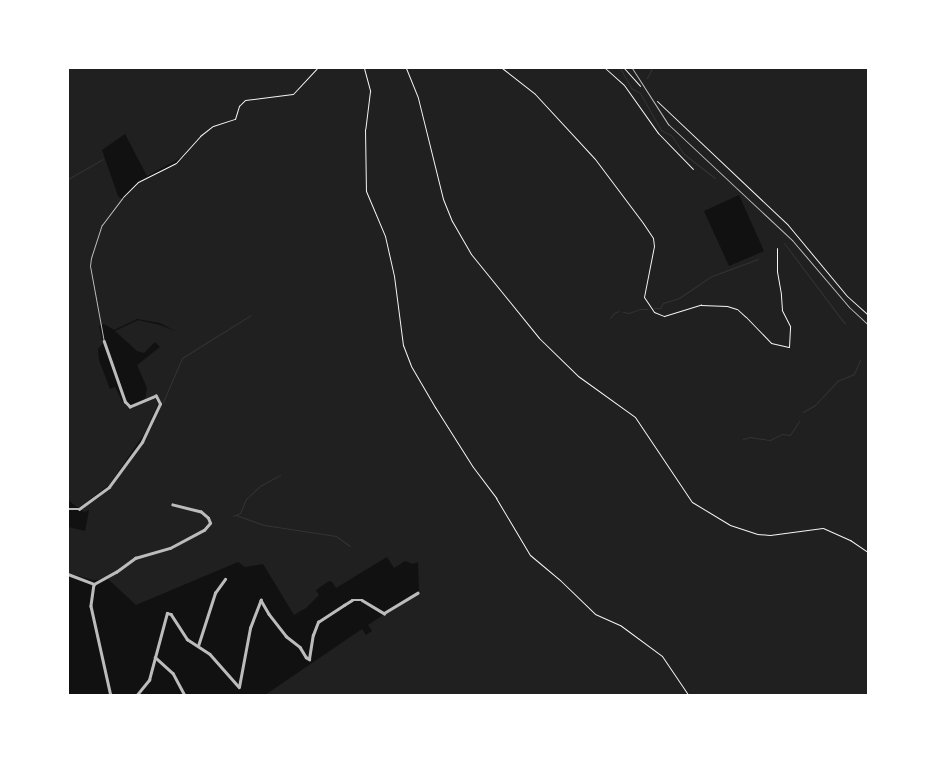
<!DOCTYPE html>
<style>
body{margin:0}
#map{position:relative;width:936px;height:763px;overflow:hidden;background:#111;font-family:Georgia,serif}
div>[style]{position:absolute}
.green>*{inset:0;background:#202020}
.stream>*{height:1px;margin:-0.5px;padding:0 0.5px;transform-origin:0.5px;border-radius:0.5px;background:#333}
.path>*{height:1px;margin:-0.5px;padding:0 0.5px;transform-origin:0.5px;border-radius:0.5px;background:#f5f5f5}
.service>*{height:1px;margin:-0.5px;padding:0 0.5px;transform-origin:0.5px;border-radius:0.5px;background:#bcbcbc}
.minor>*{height:2.5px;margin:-1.25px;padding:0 1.25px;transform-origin:1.25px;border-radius:1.25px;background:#bcbcbc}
span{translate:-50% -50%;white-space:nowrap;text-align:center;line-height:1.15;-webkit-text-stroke:5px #fff;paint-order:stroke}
.frame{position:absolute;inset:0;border:69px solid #fff;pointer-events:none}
</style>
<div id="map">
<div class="green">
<div style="clip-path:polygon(evenodd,68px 68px,868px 68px,868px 695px,265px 695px,362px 629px,366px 635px,372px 631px,368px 625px,419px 591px,418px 562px,413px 564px,405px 561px,394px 568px,387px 557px,336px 588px,332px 582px,329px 581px,316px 590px,319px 595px,306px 608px,294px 615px,263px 564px,245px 567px,238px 562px,136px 605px,108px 579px,93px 580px,68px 573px,68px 527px,85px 531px,89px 510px,84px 512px,80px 509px,109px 488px,134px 456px,151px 429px,160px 408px,161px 402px,156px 395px,145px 399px,147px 388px,137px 365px,160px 347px,155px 342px,144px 353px,137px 351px,115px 331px,138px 320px,160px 325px,175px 331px,160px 323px,137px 319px,114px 330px,104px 324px,99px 326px,103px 343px,98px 349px,99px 360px,110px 389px,115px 387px,123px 403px,130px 409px,155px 398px,158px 404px,144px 434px,109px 485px,78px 508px,68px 500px,68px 68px,125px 134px,147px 176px,186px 155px,176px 163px,138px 183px,122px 199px,118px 196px,102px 150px,125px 134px,68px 68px,739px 195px,764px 251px,729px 266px,704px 211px,739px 195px)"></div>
</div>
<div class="stream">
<div style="left:620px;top:68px;width:23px;rotate:61deg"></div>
<div style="left:631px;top:88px;width:10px;rotate:29deg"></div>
<div style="left:640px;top:93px;width:43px;rotate:60.4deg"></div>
<div style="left:661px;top:130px;width:11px;rotate:27deg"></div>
<div style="left:671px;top:135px;width:23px;rotate:56deg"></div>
<div style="left:684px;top:154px;width:39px;rotate:38deg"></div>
<div style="left:647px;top:78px;width:11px;rotate:-63deg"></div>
<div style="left:68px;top:179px;width:40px;rotate:-29.7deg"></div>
<div style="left:784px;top:243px;width:101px;rotate:53deg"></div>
<div style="left:654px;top:308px;width:6px"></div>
<div style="left:660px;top:308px;width:6px;rotate:-59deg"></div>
<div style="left:663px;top:303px;width:17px;rotate:-17deg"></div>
<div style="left:679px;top:298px;width:40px;rotate:-34deg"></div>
<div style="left:712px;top:276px;width:49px;rotate:-20.3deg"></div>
<div style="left:623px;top:312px;width:6px;rotate:9deg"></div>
<div style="left:629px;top:313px;width:12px;rotate:-20deg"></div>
<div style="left:640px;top:309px;width:7px"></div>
<div style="left:610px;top:318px;width:6px;rotate:-51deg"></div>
<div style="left:614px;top:313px;width:5px;rotate:-22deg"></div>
<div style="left:163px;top:402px;width:48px;rotate:-66.6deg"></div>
<div style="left:182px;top:358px;width:81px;rotate:-31.9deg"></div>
<div style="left:803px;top:412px;width:14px;rotate:-30deg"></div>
<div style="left:815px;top:405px;width:33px;rotate:-47deg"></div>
<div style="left:837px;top:381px;width:18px;rotate:-22deg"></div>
<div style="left:854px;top:374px;width:15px;rotate:-67deg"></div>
<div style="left:743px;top:439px;width:7px;rotate:-16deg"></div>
<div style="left:750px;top:437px;width:20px;rotate:9deg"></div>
<div style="left:770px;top:440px;width:13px;rotate:-27deg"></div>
<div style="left:782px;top:434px;width:8px;rotate:7deg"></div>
<div style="left:790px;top:435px;width:17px;rotate:-57deg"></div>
<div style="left:236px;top:515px;width:30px;rotate:20deg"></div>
<div style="left:264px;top:525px;width:73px;rotate:8.7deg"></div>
<div style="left:336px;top:536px;width:17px;rotate:36deg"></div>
<div style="left:233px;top:516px;width:8px;rotate:-23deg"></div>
<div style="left:240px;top:513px;width:15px;rotate:-67deg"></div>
<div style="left:246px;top:499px;width:19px;rotate:-43deg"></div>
<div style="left:260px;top:486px;width:23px;rotate:-29deg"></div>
</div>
<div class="path">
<div style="left:364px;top:68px;width:24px;rotate:75deg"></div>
<div style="left:370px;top:91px;width:38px;rotate:97deg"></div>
<div style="left:365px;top:129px;width:62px;rotate:89.1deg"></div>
<div style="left:366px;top:191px;width:49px;rotate:67.1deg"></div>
<div style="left:385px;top:236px;width:41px;rotate:77.3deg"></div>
<div style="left:394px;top:276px;width:70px;rotate:82.6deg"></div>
<div style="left:403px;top:345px;width:22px;rotate:69deg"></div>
<div style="left:411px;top:366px;width:48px;rotate:59.7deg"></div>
<div style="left:435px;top:407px;width:71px;rotate:57.7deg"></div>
<div style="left:473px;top:467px;width:39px;rotate:53deg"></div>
<div style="left:496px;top:498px;width:66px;rotate:59.2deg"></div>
<div style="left:530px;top:555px;width:40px;rotate:40deg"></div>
<div style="left:561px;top:581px;width:47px;rotate:44.1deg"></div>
<div style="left:595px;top:614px;width:27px;rotate:24deg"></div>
<div style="left:620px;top:625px;width:52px;rotate:36.4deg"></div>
<div style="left:662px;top:656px;width:48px;rotate:56deg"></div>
<div style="left:406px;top:68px;width:32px;rotate:68deg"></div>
<div style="left:418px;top:98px;width:104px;rotate:76.1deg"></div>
<div style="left:443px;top:199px;width:24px;rotate:68deg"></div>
<div style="left:452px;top:221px;width:38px;rotate:60deg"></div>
<div style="left:471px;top:254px;width:108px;rotate:51deg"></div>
<div style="left:539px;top:338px;width:54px;rotate:44.3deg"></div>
<div style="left:578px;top:376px;width:70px;rotate:35.7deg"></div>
<div style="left:635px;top:417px;width:102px;rotate:56.2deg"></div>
<div style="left:692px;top:502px;width:44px;rotate:31.2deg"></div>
<div style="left:730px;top:525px;width:28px;rotate:18deg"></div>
<div style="left:757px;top:534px;width:13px;rotate:4deg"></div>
<div style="left:770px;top:535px;width:53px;rotate:-7.5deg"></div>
<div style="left:823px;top:528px;width:30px;rotate:24deg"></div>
<div style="left:850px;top:540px;width:22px;rotate:34deg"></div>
<div style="left:502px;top:68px;width:42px;rotate:38.2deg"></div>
<div style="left:535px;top:94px;width:88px;rotate:47.3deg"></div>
<div style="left:595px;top:159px;width:80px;rotate:53.1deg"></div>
<div style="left:643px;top:223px;width:18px;rotate:56deg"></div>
<div style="left:653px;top:238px;width:8px;rotate:83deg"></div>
<div style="left:654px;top:246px;width:52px;rotate:101.1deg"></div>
<div style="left:644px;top:297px;width:18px;rotate:56deg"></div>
<div style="left:654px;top:312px;width:11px;rotate:22deg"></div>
<div style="left:664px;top:316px;width:39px;rotate:-17deg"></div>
<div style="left:701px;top:305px;width:26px;rotate:2deg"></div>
<div style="left:727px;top:306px;width:10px;rotate:17deg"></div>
<div style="left:737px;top:309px;width:12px;rotate:42deg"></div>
<div style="left:746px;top:317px;width:36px;rotate:46deg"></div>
<div style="left:771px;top:343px;width:18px;rotate:13deg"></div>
<div style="left:789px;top:347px;width:21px;rotate:-87deg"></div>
<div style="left:790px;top:326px;width:18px;rotate:-117deg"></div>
<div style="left:782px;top:310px;width:16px;rotate:-94deg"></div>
<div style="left:781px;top:294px;width:23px;rotate:-100deg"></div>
<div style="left:777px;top:271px;width:23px;rotate:-90deg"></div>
<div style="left:605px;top:68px;width:25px;rotate:42deg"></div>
<div style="left:624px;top:85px;width:59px;rotate:54.7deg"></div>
<div style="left:658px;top:133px;width:50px;rotate:45.8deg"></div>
<div style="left:624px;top:68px;width:24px;rotate:48deg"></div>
<div style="left:657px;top:101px;width:180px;rotate:43.4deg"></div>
<div style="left:788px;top:225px;width:92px;rotate:50.3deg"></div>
<div style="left:847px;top:296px;width:28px;rotate:42deg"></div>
<div style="left:123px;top:197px;width:21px;rotate:-45deg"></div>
<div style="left:138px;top:182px;width:42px;rotate:-26.6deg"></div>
<div style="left:176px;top:163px;width:36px;rotate:-48deg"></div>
<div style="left:200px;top:136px;width:16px;rotate:-38deg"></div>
<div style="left:213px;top:126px;width:23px;rotate:-18deg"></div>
<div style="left:235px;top:119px;width:14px;rotate:-73deg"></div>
<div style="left:239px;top:106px;width:8px;rotate:-45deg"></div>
<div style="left:245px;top:100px;width:48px;rotate:-7.1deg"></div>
<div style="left:293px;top:94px;width:35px;rotate:-47deg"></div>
</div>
<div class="service">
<div style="left:632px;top:68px;width:67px;rotate:57.3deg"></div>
<div style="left:668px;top:124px;width:170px;rotate:43.1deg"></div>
<div style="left:792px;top:240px;width:88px;rotate:49.6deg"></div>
<div style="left:849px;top:307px;width:26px;rotate:43deg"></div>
<div style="left:104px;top:342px;width:77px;rotate:-100.4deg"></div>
<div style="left:90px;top:266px;width:8px;rotate:-83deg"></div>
<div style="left:91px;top:258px;width:35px;rotate:-72deg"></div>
<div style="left:102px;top:225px;width:34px;rotate:-53deg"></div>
</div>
<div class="minor">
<div style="left:68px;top:509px;width:11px"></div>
<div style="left:79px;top:509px;width:37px;rotate:-36deg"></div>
<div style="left:109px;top:487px;width:56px;rotate:-53.7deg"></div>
<div style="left:142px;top:442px;width:42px;rotate:-64.7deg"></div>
<div style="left:160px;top:404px;width:9px;rotate:-117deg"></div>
<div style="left:156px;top:396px;width:28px;rotate:157deg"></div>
<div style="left:130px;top:407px;width:7px;rotate:-135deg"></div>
<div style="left:125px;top:402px;width:64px;rotate:-109.3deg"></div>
<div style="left:68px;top:574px;width:28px;rotate:21deg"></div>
<div style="left:94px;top:584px;width:25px;rotate:-29deg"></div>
<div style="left:116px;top:572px;width:24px;rotate:-36deg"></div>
<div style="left:135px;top:558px;width:36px;rotate:-16deg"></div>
<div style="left:170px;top:548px;width:38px;rotate:-28deg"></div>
<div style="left:204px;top:530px;width:9px;rotate:-49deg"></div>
<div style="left:210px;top:523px;width:5px;rotate:-112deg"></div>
<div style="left:208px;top:518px;width:9px;rotate:-139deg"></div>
<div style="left:201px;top:512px;width:29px;rotate:-166deg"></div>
<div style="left:94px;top:584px;width:22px;rotate:98deg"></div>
<div style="left:91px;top:606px;width:92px;rotate:77.5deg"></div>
<div style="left:198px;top:646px;width:56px;rotate:-72.2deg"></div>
<div style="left:215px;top:593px;width:17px;rotate:-54deg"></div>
<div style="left:155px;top:657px;width:24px;rotate:42deg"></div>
<div style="left:173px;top:673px;width:26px;rotate:62deg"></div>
<div style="left:136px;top:696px;width:21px;rotate:-51deg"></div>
<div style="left:149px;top:680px;width:69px;rotate:-75deg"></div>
<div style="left:167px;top:613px;width:4px;rotate:14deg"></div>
<div style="left:171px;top:614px;width:30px;rotate:57deg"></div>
<div style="left:187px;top:639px;width:27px;rotate:33deg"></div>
<div style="left:210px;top:654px;width:44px;rotate:48.7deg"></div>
<div style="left:239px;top:687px;width:60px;rotate:-79.4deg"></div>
<div style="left:250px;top:628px;width:30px;rotate:-69deg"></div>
<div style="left:261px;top:600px;width:16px;rotate:60deg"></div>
<div style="left:269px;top:614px;width:28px;rotate:52deg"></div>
<div style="left:286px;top:636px;width:18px;rotate:38deg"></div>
<div style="left:300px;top:647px;width:12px;rotate:59deg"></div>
<div style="left:306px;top:657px;width:4px;rotate:34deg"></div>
<div style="left:309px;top:659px;width:24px;rotate:-81deg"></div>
<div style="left:313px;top:635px;width:14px;rotate:-69deg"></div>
<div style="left:318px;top:622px;width:31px;rotate:-33deg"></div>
<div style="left:344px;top:605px;width:9px;rotate:-32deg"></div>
<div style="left:352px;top:600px;width:10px"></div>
<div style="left:362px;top:600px;width:26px;rotate:31deg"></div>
<div style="left:384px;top:613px;width:39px;rotate:-31deg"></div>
</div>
<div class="frame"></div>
</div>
